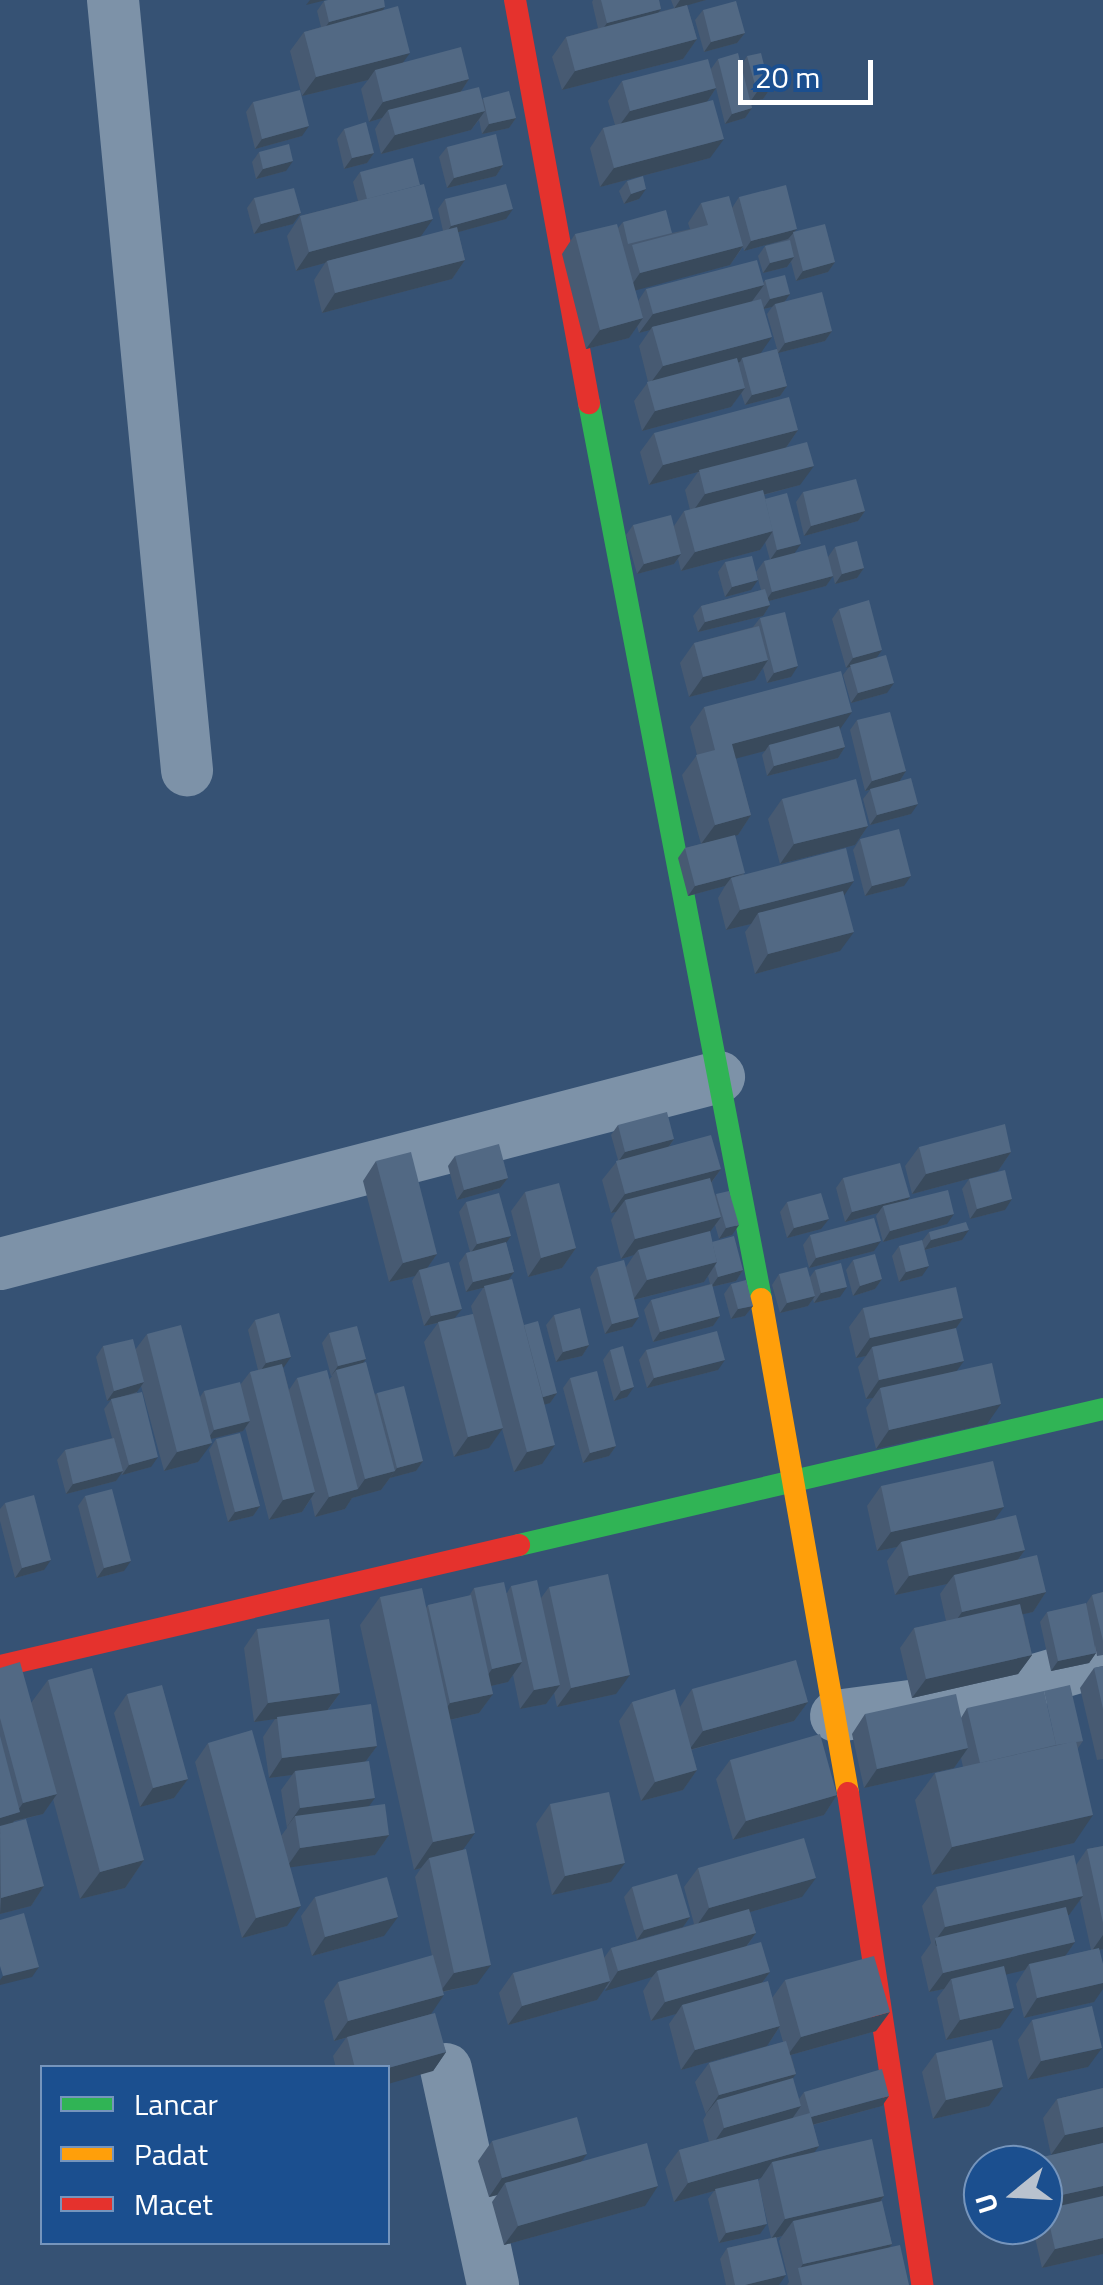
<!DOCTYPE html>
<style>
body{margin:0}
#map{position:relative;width:1103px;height:2285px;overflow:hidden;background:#365274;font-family:"Titillium Web",sans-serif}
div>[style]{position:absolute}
.street>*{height:52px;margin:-26px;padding:0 26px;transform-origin:26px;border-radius:26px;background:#7d92a8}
.fast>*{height:22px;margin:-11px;padding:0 11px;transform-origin:11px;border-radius:11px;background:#30b455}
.slow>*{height:22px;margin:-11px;padding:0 11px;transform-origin:11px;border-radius:11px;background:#ff9f0a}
.jam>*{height:22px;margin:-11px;padding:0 11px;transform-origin:11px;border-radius:11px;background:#e5322d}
.wall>*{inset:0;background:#475a72}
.shaded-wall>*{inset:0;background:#394a5c}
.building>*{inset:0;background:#526984}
span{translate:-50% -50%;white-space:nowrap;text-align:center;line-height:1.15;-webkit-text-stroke:9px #1b4f8f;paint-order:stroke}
.legend{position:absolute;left:40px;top:2065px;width:350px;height:180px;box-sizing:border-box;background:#1b4f8f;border:2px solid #7695bc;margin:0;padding:12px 18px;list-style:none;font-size:30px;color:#fff}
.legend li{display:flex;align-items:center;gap:20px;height:50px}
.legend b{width:50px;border:2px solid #7695bc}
.north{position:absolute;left:963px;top:2145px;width:100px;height:100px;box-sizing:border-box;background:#1b4f8f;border:2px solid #7695bc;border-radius:50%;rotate:252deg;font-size:28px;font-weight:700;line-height:40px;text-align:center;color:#fff}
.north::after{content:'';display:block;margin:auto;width:35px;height:45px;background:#b9c2ce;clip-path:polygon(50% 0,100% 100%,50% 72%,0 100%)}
.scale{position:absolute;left:738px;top:60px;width:135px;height:45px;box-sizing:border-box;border:5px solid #fff;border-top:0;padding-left:12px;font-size:30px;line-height:35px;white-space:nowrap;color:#fff;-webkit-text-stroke:8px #1b4f8f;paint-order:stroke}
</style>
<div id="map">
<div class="street">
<div style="left:113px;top:0;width:774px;rotate:84.51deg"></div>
<div style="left:0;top:1264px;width:743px;rotate:-14.58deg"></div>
<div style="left:836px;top:1716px;width:142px;rotate:-7.7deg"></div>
<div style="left:977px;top:1697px;width:131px;rotate:-16.4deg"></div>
<div style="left:446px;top:2069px;width:221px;rotate:77.7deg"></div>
</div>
<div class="fast">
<div style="left:589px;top:403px;width:912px;rotate:79.13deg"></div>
<div style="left:519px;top:1545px;width:600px;rotate:-13.11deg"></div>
</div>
<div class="slow">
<div style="left:761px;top:1299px;width:502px;rotate:80.01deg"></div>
</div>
<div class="jam">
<div style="left:515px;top:0;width:410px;rotate:79.6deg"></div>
<div style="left:0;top:1666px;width:533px;rotate:-13.12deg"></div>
<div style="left:848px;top:1793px;width:498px;rotate:81.4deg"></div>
</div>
<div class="wall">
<div style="clip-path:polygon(593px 0,659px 0,661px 9px,659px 12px,674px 8px,671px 0,706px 0,687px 5px,697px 39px,683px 59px,562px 90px,552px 57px,566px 37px,598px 28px,592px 2px)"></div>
<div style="clip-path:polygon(324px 1px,383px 11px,403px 62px,469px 79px,461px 91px,482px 99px,516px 118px,509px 128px,482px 134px,479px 120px,471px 130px,381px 154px,375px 129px,382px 118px,369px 122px,361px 89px,368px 80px,302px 96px,290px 51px,304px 32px,321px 27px,317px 11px)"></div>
<div style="clip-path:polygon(703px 10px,745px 33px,737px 43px,704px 52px,695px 20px)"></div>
<div style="clip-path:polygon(747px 56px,770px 89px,763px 99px,751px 102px,752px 108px,745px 118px,725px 124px,716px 88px,707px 102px,710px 158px,600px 187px,590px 148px,603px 128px,615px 125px,608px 101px,622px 81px,711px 69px,718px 59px,741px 66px)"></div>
<div style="clip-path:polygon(253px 102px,302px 136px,255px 149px,246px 112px)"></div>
<div style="clip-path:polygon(344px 129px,374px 153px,367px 163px,344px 169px,337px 139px)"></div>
<div style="clip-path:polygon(447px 147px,503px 165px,496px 176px,447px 188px,439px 157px)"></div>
<div style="clip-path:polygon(259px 152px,286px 171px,256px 179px,252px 162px)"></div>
<div style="clip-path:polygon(360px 172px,421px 237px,443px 231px,438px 209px,445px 199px,506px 219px,458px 232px,465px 260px,452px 279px,322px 313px,314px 280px,325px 263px,296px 271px,287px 236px,300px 216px,358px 201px,353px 182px)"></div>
<div style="clip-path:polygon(627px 181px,639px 199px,624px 204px,619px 191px)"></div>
<div style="clip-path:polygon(evenodd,739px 197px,795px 232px,835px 262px,828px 272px,796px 281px,791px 262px,787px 267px,763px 273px,758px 256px,765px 246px,788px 239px,744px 251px,743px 247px,730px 265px,635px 290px,638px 301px,646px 289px,763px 283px,765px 280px,790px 294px,785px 301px,832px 331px,825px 341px,778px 353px,787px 386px,780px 396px,745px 405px,741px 393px,731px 407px,642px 431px,634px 401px,648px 382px,639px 346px,650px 330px,639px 333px,637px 326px,629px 338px,586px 349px,562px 254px,575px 234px,618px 228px,623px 222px,672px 233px,690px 229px,688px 223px,701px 203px,732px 208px,739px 197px,772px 307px,767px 314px,777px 349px,760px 354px,764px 309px,772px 307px)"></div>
<div style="clip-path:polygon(254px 198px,301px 213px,293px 224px,254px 234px,247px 208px)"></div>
<div style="clip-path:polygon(798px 430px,786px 448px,800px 485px,764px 495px,794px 553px,828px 557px,835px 547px,864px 568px,857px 578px,835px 584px,833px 576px,826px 586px,769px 601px,770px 605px,763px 616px,698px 632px,693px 616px,701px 606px,761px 590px,756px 572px,764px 561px,770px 560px,765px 542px,760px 550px,681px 571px,678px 559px,674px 564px,637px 574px,626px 535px,633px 525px,674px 526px,684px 511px,690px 510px,685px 490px,698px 472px,649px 485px,640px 452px,654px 433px)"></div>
<div style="clip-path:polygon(803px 492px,865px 511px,858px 521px,804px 536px,796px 502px)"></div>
<div style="clip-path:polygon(725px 562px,751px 590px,725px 597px,718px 572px)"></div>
<div style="clip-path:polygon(839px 609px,876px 658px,887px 693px,851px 703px,843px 675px,849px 667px,846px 668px,832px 619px)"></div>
<div style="clip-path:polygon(760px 618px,791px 677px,767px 683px,763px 668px,755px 680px,689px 697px,680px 663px,694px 643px,753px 627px)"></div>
<div style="clip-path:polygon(704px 707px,840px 729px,845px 747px,838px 758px,767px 776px,762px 755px,765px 751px,736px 758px,751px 815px,738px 835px,735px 835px,744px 875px,844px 895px,840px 951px,755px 974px,745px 932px,751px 924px,726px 930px,718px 898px,725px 886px,688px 896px,678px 858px,685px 848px,701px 844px,682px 775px,697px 755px,690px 727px)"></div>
<div style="clip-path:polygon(857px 720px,906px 771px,899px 782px,911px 814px,870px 825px,863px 799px,870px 790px,865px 791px,850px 730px)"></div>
<div style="clip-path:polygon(782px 799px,868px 826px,855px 845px,780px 864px,768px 819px)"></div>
<div style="clip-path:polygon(860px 839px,904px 886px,865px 896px,853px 850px)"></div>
<div style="clip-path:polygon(618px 1125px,674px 1139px,669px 1147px,721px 1169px,712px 1182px,715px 1196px,716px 1194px,732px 1235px,719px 1239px,715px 1225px,710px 1232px,712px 1242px,743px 1270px,736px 1281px,712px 1287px,720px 1316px,713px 1326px,653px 1342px,644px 1310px,651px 1300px,710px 1284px,708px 1276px,704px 1282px,634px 1300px,632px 1327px,605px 1334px,590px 1277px,597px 1267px,626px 1267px,634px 1255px,621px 1259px,611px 1220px,616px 1212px,611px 1213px,602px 1180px,618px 1160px,611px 1135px)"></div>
<div style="clip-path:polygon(919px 1147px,1011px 1152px,998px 1171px,912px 1194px,905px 1166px)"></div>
<div style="clip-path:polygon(455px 1156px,508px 1178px,500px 1188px,457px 1200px,448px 1166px)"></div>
<div style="clip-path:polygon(376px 1161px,437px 1254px,427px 1268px,455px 1318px,473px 1314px,471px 1306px,483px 1288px,466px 1292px,459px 1263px,466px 1253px,470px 1252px,459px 1212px,466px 1202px,506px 1243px,514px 1272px,508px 1280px,524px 1325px,557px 1393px,550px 1403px,545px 1404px,542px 1464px,514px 1472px,502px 1429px,489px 1448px,454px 1457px,424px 1342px,438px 1323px,424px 1326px,412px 1281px,415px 1276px,389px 1282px,363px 1181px)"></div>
<div style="clip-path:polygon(843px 1178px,910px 1197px,907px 1200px,947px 1224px,883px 1242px,876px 1216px,878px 1213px,845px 1222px,836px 1188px)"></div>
<div style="clip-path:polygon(969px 1179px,1005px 1210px,970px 1219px,962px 1189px)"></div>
<div style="clip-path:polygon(525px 1192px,576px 1248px,562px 1268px,528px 1277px,511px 1211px)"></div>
<div style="clip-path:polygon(787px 1202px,821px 1229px,787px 1238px,780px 1212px)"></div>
<div style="clip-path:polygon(929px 1232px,962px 1240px,925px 1250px,922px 1276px,899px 1282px,892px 1256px,899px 1246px,922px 1241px)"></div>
<div style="clip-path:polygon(810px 1235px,874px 1251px,809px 1268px,803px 1245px)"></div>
<div style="clip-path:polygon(853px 1260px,882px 1279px,875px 1289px,853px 1296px,846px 1270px)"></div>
<div style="clip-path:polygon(815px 1270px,840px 1297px,814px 1303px,813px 1299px,808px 1306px,780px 1313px,772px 1285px,779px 1274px,810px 1277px)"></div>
<div style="clip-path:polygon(731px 1284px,753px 1306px,745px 1316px,731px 1319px,724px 1294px)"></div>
<div style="clip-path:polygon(863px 1308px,963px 1318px,956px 1328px,957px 1371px,987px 1424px,876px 1449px,866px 1408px,873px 1398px,866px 1399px,858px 1367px,866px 1356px,856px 1358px,849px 1327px)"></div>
<div style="clip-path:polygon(554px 1315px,589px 1345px,582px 1356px,556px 1362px,546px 1325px)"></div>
<div style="clip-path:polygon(255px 1320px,283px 1367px,289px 1390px,297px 1378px,329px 1380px,332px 1376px,331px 1376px,322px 1343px,329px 1333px,366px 1359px,363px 1363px,375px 1395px,377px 1393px,423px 1461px,416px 1471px,390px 1478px,381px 1490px,352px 1498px,345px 1509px,315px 1517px,311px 1499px,302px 1512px,269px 1520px,245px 1427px,243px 1431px,211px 1439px,198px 1462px,164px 1471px,141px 1386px,137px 1392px,151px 1467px,122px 1475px,121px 1473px,116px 1481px,66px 1494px,57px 1460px,65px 1450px,112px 1438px,104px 1409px,111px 1400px,107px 1401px,96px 1357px,103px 1346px,135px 1350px,147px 1334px,200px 1397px,204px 1391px,240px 1385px,250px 1372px,258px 1370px,248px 1330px)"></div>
<div style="clip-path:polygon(610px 1350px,627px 1397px,614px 1401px,603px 1360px)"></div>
<div style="clip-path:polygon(646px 1350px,718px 1370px,647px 1388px,639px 1360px)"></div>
<div style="clip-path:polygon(570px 1378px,616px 1446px,609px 1456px,583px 1463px,563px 1388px)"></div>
<div style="clip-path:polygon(216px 1439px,260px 1506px,253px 1516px,228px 1522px,209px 1450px)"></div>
<div style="clip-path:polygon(881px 1486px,994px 1520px,1025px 1550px,1018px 1560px,1046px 1592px,1033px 1612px,1023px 1614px,1032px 1655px,1018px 1674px,912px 1698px,900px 1648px,914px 1628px,946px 1621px,940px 1594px,947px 1584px,895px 1595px,887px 1561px,897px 1547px,877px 1551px,867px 1506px)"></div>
<div style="clip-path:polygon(85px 1496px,124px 1571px,97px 1578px,78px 1506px)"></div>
<div style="clip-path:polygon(5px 1503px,44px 1570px,15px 1578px,0 1521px,0 1509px)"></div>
<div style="clip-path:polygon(511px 1586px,541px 1598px,549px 1587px,616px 1694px,557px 1707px,554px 1693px,546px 1704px,520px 1709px,513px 1675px,508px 1682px,491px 1686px,493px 1694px,479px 1713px,450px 1720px,477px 1984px,443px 1992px,431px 2014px,446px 2052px,433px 2071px,388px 2068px,336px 2068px,333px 2056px,346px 2038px,334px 2041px,324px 2001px,338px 1982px,432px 1956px,415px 1877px,421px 1868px,414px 1870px,360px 1625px,380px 1597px,426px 1608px,428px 1605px,469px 1596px,474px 1588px,507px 1593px)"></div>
<div style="clip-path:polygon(1103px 1592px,1103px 1655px,1097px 1656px,1095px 1645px,1096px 1653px,1089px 1663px,1051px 1671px,1040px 1622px,1047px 1612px,1086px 1604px,1092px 1595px)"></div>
<div style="clip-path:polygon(257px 1629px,340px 1693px,328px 1710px,377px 1746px,366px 1761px,369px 1806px,389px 1835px,375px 1855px,290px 1867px,287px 1926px,242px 1938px,195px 1762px,208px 1743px,281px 1836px,287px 1828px,281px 1790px,292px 1775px,269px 1778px,263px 1737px,275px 1719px,254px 1722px,244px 1648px)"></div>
<div style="clip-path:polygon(1103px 1666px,1103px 1759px,1097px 1760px,1080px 1688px,1094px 1668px)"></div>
<div style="clip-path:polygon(0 1668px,31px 1703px,48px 1680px,144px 1860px,125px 1888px,80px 1899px,53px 1799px,43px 1814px,13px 1822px,44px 1886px,31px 1906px,0 1914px)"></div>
<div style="clip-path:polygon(692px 1689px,808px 1702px,794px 1721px,691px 1750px,697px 1770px,683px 1790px,641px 1801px,619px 1721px,632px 1702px,680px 1707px)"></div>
<div style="clip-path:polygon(127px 1694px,188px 1779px,174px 1798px,140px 1807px,114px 1713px)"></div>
<div style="clip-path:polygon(967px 1708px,1083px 1741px,1078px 1748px,1074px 1843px,932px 1875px,915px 1800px,935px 1773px,963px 1767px,961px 1758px,954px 1768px,864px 1788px,852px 1734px,865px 1714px,961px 1718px)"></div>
<div style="clip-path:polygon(730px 1760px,837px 1795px,824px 1815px,733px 1840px,716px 1779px)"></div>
<div style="clip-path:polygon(550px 1804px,611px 1882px,552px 1895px,536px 1824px)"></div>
<div style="clip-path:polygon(evenodd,1103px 1846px,1103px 1949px,1100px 1950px,1094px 2002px,1024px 2018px,1016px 1984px,1025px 1970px,1006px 1974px,1000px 2028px,946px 2040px,937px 1998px,944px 1989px,929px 1992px,921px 1957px,931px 1943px,922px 1906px,936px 1887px,1076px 1865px,1087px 1849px,1103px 1846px,1080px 1900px,1091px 1950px,1065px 1956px,1075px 1942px,1068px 1916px,1080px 1900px)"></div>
<div style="clip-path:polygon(698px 1868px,802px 1897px,750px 1912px,756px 1933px,747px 1946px,770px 1972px,762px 1983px,772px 1998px,785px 1980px,876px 2031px,791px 2055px,796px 2074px,792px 2079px,799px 2099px,804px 2092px,882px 2106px,813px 2125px,819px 2146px,814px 2152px,884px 2196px,881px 2201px,892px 2244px,889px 2248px,909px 2285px,787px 2285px,789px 2282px,779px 2241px,782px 2236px,777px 2238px,779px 2285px,726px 2285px,720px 2259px,727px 2248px,771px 2238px,758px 2181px,761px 2178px,749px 2181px,760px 2234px,719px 2243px,708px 2199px,714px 2191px,674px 2202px,665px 2169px,679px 2150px,709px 2142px,703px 2120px,706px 2115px,695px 2082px,709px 2063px,783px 2042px,779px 2028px,767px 2046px,681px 2070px,669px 2024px,676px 2014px,651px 2021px,643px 1991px,652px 1977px,604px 1989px,597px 2000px,508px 2025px,499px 1993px,513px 1973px,604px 1958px,611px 1948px,694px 1924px,684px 1887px)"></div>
<div style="clip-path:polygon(632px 1887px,690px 1917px,683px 1927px,637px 1940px,624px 1897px)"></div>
<div style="clip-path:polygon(315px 1897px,384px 1936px,312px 1956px,301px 1916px)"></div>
<div style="clip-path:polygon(1032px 2020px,1088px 2067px,1028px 2080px,1018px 2040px)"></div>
<div style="clip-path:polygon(936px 2053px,989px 2106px,933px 2119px,922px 2072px)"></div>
<div style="clip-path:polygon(1103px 2088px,1051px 2155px,1043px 2118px,1057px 2099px)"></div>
<div style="clip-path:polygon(492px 2141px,582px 2161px,645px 2206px,504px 2245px,492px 2202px,497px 2195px,489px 2197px,478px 2161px)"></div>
<div style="clip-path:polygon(1103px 2143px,1103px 2254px,1042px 2268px,1033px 2229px,1035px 2225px,1043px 2225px,1043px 2165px,1019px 2165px,1021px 2162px)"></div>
</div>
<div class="shaded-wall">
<div style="clip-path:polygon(310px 0,326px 0,306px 5px)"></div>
<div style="clip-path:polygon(680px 0,706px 0,674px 9px)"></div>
<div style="clip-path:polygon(385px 7px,378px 17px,322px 32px,329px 22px)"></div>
<div style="clip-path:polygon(661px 9px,654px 19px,600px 33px,607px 23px)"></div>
<div style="clip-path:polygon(745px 33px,737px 43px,704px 52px,711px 42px)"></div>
<div style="clip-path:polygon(697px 39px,683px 59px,562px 90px,575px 71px)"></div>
<div style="clip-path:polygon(410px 53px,396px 72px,375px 70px,368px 80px,302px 96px,316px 77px)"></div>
<div style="clip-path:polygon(469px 79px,456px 99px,388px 110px,382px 118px,369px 122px,383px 102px)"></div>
<div style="clip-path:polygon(716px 88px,703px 108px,616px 130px,630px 111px)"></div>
<div style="clip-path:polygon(770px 89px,763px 99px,750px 102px,757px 92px)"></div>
<div style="clip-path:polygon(752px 108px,745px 118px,725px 124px,732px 114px)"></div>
<div style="clip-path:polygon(485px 111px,471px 130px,381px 154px,395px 135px)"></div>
<div style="clip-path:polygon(516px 118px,509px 128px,482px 134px,489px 124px)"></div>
<div style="clip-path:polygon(309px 126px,302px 136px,255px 149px,262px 139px)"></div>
<div style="clip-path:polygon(724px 139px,710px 158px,600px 187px,614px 168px)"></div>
<div style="clip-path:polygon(374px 153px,367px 163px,344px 169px,352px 158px)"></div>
<div style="clip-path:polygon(293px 161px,286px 171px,256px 179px,263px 169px)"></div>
<div style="clip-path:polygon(503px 165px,496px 176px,447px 188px,454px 178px)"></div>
<div style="clip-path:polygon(646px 189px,639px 199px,624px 204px,631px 194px)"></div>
<div style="clip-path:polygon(513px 209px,506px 219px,444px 236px,451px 226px)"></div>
<div style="clip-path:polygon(301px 213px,293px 224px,254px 234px,261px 224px)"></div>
<div style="clip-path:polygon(433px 219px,419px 239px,327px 261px,325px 263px,296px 271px,309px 252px)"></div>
<div style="clip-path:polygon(797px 229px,788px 239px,744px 251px,751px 241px)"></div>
<div style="clip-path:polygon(743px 246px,730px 265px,626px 293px,640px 273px)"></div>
<div style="clip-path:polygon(794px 257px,787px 267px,763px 273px,770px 263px)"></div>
<div style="clip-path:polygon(465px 260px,452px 279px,322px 313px,335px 293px)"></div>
<div style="clip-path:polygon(835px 262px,828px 272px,796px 281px,803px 271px)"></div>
<div style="clip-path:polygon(764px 285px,750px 304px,652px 327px,650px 330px,639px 333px,653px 314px)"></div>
<div style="clip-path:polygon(790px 294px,783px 304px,775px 304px,772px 307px,763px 309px,770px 299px)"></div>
<div style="clip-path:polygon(643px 318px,629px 338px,586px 349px,600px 330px)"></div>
<div style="clip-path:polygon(832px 331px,825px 341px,778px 353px,785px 343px)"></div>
<div style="clip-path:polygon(772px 337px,758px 357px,742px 358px,740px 362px,649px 385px,663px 366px)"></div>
<div style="clip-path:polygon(787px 386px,780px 396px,745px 405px,752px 395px)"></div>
<div style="clip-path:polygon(745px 388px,731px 407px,642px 431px,655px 411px)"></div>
<div style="clip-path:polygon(798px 430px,785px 449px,649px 485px,663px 465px)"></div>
<div style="clip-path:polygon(814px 466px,800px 485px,691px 514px,705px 494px)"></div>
<div style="clip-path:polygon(865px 511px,858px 521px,804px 536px,811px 526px)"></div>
<div style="clip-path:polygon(773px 531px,760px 550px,681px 571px,695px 552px)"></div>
<div style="clip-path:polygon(801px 544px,794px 554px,770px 560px,777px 550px)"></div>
<div style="clip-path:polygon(681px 554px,674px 564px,637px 574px,644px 564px)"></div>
<div style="clip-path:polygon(864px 568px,857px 578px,835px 584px,842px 574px)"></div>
<div style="clip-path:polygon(833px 576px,826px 586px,765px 602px,772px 592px)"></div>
<div style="clip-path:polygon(758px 580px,751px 590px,725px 597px,732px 587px)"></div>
<div style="clip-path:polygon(770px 605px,763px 616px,698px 632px,705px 622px)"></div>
<div style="clip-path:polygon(882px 650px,875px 660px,846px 668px,853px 658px)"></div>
<div style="clip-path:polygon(768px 660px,755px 680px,689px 697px,703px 677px)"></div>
<div style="clip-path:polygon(798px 666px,791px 677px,767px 683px,774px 673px)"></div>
<div style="clip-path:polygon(894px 683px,887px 693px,851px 703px,858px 693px)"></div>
<div style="clip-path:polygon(852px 712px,838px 732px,769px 745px,765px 751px,719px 763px,732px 744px)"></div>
<div style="clip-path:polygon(845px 747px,838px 758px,767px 776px,774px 766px)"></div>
<div style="clip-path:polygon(906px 771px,899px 782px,865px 791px,872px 781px)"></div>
<div style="clip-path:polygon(918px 804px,911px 814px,870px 825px,877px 815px)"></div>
<div style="clip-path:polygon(751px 815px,738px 835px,701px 844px,715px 825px)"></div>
<div style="clip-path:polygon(868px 826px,855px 845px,780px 864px,794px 844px)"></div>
<div style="clip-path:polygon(745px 873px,731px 878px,725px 886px,688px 896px,695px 886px)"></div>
<div style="clip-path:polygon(911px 876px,904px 886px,865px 896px,872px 886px)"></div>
<div style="clip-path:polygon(854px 881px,841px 900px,758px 913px,751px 924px,726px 930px,740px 910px)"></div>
<div style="clip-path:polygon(854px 932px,840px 951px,755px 974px,768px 954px)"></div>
<div style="clip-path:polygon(674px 1139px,667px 1149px,618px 1162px,625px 1152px)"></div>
<div style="clip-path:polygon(1011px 1152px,998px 1171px,912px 1194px,926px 1174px)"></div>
<div style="clip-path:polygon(721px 1169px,707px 1188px,625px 1200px,616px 1212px,611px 1213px,625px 1194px)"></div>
<div style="clip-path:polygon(508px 1178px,500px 1188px,457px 1200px,464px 1190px)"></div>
<div style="clip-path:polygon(910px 1197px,903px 1207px,883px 1206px,878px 1213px,845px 1222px,852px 1212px)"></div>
<div style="clip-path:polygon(1012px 1199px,1005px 1210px,970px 1219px,977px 1209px)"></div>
<div style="clip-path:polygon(954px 1214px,947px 1224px,883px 1242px,890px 1231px)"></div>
<div style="clip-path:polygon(721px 1217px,707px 1236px,638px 1250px,634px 1255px,621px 1259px,635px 1239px)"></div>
<div style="clip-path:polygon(829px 1219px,821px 1229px,787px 1238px,794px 1228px)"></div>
<div style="clip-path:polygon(739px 1225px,732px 1235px,719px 1239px,726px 1228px)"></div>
<div style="clip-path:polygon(969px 1230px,962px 1240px,924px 1250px,931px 1240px)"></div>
<div style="clip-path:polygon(511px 1236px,504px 1246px,470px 1254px,477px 1244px)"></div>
<div style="clip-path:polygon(881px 1241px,874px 1251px,809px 1268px,816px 1258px)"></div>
<div style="clip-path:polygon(576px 1248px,562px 1268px,528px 1277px,541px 1258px)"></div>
<div style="clip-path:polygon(437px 1254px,423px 1274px,419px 1270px,415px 1276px,389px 1282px,403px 1263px)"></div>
<div style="clip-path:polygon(717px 1262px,704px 1282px,633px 1300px,647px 1280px)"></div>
<div style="clip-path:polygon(929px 1266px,922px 1276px,899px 1282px,906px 1272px)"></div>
<div style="clip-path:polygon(743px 1270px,736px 1281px,711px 1287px,718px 1277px)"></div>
<div style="clip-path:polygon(514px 1272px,507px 1282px,466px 1292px,473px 1282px)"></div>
<div style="clip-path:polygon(882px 1279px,875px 1289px,853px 1296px,860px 1286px)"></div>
<div style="clip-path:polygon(847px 1287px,840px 1297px,814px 1303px,821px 1293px)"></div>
<div style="clip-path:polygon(815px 1296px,808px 1306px,780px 1313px,787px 1303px)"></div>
<div style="clip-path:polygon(753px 1306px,745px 1316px,731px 1319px,738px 1309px)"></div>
<div style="clip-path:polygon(462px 1309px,454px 1319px,424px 1326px,431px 1316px)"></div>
<div style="clip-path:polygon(720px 1316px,713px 1326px,653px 1342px,660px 1332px)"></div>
<div style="clip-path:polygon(639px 1317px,632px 1327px,605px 1334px,612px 1324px)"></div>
<div style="clip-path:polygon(963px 1318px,950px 1337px,872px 1347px,866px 1356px,856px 1358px,870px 1338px)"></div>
<div style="clip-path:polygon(589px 1345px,582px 1356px,556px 1362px,563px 1352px)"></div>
<div style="clip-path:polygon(291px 1357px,284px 1367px,259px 1373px,266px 1363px)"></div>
<div style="clip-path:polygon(366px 1359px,359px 1369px,336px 1370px,331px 1376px,338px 1366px)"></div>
<div style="clip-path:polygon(725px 1360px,718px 1370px,647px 1388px,654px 1378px)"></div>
<div style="clip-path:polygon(964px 1361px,950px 1380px,880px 1388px,873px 1398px,866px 1399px,879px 1380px)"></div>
<div style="clip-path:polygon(144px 1382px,137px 1392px,107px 1401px,114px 1391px)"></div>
<div style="clip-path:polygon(634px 1387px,627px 1397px,614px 1401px,621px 1391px)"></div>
<div style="clip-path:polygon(557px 1393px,550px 1403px,533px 1408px,540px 1398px)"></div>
<div style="clip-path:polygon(1001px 1404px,987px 1424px,876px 1449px,889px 1430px)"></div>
<div style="clip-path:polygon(250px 1421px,243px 1431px,207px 1440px,214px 1430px)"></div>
<div style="clip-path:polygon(503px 1428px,489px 1448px,454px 1457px,468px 1437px)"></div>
<div style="clip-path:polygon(212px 1443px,198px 1462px,164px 1471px,177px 1452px)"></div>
<div style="clip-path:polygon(555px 1445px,542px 1464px,514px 1472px,527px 1452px)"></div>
<div style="clip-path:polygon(616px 1446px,609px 1456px,583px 1463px,590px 1453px)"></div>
<div style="clip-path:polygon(158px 1457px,151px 1467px,122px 1475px,129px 1465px)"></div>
<div style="clip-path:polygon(423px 1461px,416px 1471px,390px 1478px,397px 1468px)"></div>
<div style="clip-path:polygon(123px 1471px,116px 1481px,66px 1494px,73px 1484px)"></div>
<div style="clip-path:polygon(395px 1471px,381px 1490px,352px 1498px,345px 1509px,315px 1517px,329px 1497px,358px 1489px,365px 1479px)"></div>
<div style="clip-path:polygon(315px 1492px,302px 1512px,269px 1520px,283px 1500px)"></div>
<div style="clip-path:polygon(260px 1506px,253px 1516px,228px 1522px,235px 1512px)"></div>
<div style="clip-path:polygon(1004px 1507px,990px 1526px,901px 1542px,897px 1547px,877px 1551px,891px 1532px)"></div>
<div style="clip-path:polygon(1025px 1550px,1011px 1569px,954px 1575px,947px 1584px,895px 1595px,909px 1576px)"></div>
<div style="clip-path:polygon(51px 1560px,44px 1570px,15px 1578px,22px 1568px)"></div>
<div style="clip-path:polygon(131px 1561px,124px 1571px,97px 1578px,104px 1568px)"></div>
<div style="clip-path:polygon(1046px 1592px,1033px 1612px,949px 1631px,962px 1612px)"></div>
<div style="clip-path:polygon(1096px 1653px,1089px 1663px,1051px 1671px,1058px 1661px)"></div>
<div style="clip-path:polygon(1032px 1655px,1018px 1674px,912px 1698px,926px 1679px)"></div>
<div style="clip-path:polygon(522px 1662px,508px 1682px,478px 1689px,492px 1669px)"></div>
<div style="clip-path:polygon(630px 1675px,616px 1694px,557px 1707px,571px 1688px)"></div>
<div style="clip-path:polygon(560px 1685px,546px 1704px,520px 1709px,534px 1690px)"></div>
<div style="clip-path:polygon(340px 1693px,326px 1712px,254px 1722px,268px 1703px)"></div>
<div style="clip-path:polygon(493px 1694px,479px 1713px,436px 1723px,450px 1703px)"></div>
<div style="clip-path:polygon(808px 1702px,794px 1721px,689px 1750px,703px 1731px)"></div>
<div style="clip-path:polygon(377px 1746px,363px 1765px,295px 1771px,292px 1775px,269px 1778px,282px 1758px)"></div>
<div style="clip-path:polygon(968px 1748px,954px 1768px,864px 1788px,877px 1769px)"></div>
<div style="clip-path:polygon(697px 1770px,683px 1790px,641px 1801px,655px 1782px)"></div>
<div style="clip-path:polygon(188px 1779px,174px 1798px,140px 1807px,153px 1788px)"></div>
<div style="clip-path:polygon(57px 1794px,43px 1814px,14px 1821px,7px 1832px,0 1834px,0 1818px,16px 1813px,23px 1803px)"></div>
<div style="clip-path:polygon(837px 1795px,824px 1815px,733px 1840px,746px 1821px)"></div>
<div style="clip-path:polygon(375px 1798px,361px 1817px,295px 1816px,286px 1828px,300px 1808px)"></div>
<div style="clip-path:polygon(1093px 1815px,1074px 1843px,932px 1875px,952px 1847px)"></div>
<div style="clip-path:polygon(475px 1833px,455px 1861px,429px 1858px,421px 1868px,414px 1870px,433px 1842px)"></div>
<div style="clip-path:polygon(389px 1835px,375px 1855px,286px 1868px,300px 1848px)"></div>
<div style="clip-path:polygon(144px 1860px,125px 1888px,80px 1899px,100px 1872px)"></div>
<div style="clip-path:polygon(625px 1863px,611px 1882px,552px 1895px,565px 1876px)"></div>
<div style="clip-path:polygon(816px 1878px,802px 1897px,695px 1928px,709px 1908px)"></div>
<div style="clip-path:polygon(44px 1886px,31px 1906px,0 1914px,1px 1898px)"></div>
<div style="clip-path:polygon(1083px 1896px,1069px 1915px,936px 1946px,935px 1941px,945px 1927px)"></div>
<div style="clip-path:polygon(301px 1906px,287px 1926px,242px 1938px,256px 1918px)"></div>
<div style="clip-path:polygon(398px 1917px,384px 1936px,312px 1956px,325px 1937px)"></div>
<div style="clip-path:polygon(690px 1917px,683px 1927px,637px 1940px,644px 1930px)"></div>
<div style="clip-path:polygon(756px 1933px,742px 1952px,657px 1971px,652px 1977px,605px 1991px,618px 1971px)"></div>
<div style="clip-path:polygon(1103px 1935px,1103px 1949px,1091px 1952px)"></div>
<div style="clip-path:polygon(1075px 1942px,1061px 1962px,1029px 1964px,1025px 1970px,953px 1987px,951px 1979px,944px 1989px,929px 1992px,943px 1973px)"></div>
<div style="clip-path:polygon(491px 1965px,477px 1984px,440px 1992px,454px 1973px)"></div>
<div style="clip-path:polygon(39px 1967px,32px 1977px,0 1985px,0 1980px,3px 1976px)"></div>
<div style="clip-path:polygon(770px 1972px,756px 1991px,682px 2005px,676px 2014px,651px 2021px,665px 2002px)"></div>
<div style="clip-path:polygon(610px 1981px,597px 2000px,508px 2025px,522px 2006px)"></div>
<div style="clip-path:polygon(1103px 1983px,1103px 1989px,1094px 2002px,1024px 2018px,1037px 1998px)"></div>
<div style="clip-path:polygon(444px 1995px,431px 2014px,334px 2041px,348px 2021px)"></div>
<div style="clip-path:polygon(1014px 2008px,1000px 2028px,946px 2040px,960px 2020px)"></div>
<div style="clip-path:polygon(890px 2012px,876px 2031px,787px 2056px,801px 2037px)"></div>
<div style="clip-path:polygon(780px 2026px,767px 2046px,681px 2070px,695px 2050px)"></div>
<div style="clip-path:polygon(1102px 2048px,1088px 2067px,1028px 2080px,1041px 2061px)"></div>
<div style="clip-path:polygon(446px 2052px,433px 2071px,388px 2084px,388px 2068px)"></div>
<div style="clip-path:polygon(796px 2074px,782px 2093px,717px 2100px,705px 2115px,719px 2095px)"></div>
<div style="clip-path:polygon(1003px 2087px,989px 2106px,933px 2119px,946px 2100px)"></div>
<div style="clip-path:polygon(889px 2096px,882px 2106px,804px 2127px,811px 2117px)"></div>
<div style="clip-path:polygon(801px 2106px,787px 2126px,710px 2148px,724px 2128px)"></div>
<div style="clip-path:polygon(1103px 2127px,1103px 2143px,1051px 2155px,1065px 2135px)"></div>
<div style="clip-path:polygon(819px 2146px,805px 2165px,772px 2162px,761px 2178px,674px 2202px,688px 2183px)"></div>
<div style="clip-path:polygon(587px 2154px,573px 2173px,505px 2183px,497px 2195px,489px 2197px,502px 2178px)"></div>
<div style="clip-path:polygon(658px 2186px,645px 2206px,504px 2245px,518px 2226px)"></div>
<div style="clip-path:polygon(1103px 2186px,1103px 2202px,1046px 2209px,1043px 2214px,1043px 2199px)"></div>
<div style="clip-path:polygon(884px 2196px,870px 2216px,793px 2221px,782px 2236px,771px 2239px,785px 2219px)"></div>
<div style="clip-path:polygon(767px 2224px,760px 2234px,719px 2243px,726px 2233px)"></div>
<div style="clip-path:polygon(1103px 2238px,1103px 2254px,1042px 2268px,1055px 2249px)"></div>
<div style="clip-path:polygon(892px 2244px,878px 2263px,799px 2270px,803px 2264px)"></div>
<div style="clip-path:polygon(786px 2275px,779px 2285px,745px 2285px)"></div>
</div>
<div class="building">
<div style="clip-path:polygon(328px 0,384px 0,385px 7px,329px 22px,324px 1px)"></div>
<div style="clip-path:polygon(601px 0,659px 0,661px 9px,607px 23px)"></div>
<div style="clip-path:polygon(736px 1px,745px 33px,711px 42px,703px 10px)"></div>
<div style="clip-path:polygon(687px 5px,697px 39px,575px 71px,566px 37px)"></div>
<div style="clip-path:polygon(398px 6px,410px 53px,316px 77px,304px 32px)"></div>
<div style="clip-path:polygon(461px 47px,469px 79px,383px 102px,375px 70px)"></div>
<div style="clip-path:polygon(738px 53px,752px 108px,732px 114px,718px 59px)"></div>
<div style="clip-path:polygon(761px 53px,770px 89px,757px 92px,747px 56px)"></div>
<div style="clip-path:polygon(708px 59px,716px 88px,630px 111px,622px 81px)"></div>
<div style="clip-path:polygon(479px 87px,485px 111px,395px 135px,388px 110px)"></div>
<div style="clip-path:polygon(300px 90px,309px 126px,262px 139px,253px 102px)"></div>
<div style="clip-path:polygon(509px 91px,516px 118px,489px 124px,483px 98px)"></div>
<div style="clip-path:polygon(713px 100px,724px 139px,614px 168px,603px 128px)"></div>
<div style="clip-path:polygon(366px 122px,374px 153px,352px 158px,344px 129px)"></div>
<div style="clip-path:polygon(496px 134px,503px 165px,454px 178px,447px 147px)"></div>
<div style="clip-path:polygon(289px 144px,293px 161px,263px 169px,259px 152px)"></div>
<div style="clip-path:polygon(413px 158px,420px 185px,367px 199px,360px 172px)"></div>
<div style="clip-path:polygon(643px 176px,646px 189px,631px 194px,627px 181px)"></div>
<div style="clip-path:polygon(424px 184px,433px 219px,309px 252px,300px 216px)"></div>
<div style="clip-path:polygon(506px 184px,513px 209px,451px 226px,445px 199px)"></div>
<div style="clip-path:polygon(786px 185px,797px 229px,751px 241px,739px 197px)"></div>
<div style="clip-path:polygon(294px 188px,301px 213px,261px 224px,254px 198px)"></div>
<div style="clip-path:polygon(729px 196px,743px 246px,640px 273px,632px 245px,708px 225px,701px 203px)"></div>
<div style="clip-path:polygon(666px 210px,672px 233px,628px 244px,623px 222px)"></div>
<div style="clip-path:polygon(617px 224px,643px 318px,600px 330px,575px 234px)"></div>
<div style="clip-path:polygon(825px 224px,835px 262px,803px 271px,793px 232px)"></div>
<div style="clip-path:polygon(457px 227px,465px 260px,335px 293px,327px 261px)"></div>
<div style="clip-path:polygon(790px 240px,794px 257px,770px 263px,765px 246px)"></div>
<div style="clip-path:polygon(757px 260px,764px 285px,653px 314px,646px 289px)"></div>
<div style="clip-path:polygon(785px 275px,790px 294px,770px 299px,765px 280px)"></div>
<div style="clip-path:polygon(822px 292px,832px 331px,785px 343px,775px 304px)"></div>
<div style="clip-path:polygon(761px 299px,772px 337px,663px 366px,652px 327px)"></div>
<div style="clip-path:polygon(777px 349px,787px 386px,752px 395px,742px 358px)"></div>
<div style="clip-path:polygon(737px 358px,745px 388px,655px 411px,647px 382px)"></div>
<div style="clip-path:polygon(789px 397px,798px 430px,663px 465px,654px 433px)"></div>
<div style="clip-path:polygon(807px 442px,814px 466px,705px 494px,699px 470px)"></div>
<div style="clip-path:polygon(856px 479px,865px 511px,811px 526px,803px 492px)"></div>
<div style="clip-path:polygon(763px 490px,773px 531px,695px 552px,684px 511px)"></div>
<div style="clip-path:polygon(787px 493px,801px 544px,777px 550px,765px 499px)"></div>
<div style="clip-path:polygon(671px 515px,681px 554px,644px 564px,633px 525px)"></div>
<div style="clip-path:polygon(857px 541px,864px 568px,842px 574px,835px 547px)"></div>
<div style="clip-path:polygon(825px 545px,833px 576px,772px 592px,764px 561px)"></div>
<div style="clip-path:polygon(752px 556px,758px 580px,732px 587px,725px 562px)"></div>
<div style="clip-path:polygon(765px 589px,770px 605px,705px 622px,701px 606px)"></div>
<div style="clip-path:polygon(869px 600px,882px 650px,853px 658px,839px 609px)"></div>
<div style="clip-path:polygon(785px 612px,798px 666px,774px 673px,760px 618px)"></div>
<div style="clip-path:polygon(759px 626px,768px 660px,703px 677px,694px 643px)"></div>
<div style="clip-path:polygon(886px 655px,894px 683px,858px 693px,850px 665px)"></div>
<div style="clip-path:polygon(841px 671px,852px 712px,732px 744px,751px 815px,715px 825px,696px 755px,715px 750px,704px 707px)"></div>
<div style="clip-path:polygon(890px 712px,906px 771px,872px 781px,857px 720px)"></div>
<div style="clip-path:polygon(839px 726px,845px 747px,774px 766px,769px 745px)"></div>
<div style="clip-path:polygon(911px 778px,918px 804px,877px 815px,870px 789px)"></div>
<div style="clip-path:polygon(856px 779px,868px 826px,794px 844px,782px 799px)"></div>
<div style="clip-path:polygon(899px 829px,911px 876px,872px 886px,860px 839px)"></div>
<div style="clip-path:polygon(735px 835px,745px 873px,695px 886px,685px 848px)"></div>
<div style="clip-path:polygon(846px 848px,854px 881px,740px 910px,731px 878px)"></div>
<div style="clip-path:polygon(843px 891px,854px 932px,768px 954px,758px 913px)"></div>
<div style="clip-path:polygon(667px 1112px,674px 1139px,625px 1152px,618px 1125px)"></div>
<div style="clip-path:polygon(1005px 1124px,1011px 1152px,926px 1174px,919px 1147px)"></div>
<div style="clip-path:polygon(711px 1135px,721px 1169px,625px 1194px,616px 1161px)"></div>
<div style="clip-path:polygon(499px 1144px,508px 1178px,464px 1190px,455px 1156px)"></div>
<div style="clip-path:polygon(411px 1152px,437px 1254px,403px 1263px,376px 1161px)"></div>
<div style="clip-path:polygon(900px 1163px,910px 1197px,852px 1212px,843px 1178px)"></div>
<div style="clip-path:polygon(1005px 1170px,1012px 1199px,977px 1209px,969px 1179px)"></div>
<div style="clip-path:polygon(710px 1178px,721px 1217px,635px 1239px,625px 1200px)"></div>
<div style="clip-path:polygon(559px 1183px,576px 1248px,541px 1258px,525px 1192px)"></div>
<div style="clip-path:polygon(948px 1190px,954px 1214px,890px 1231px,883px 1206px)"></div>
<div style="clip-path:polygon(729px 1191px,739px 1225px,726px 1228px,716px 1194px)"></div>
<div style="clip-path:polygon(499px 1193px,511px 1236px,477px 1244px,466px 1202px)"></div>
<div style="clip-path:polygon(821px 1193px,829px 1219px,794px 1228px,787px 1202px)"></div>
<div style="clip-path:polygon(874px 1218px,881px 1241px,816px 1258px,810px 1235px)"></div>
<div style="clip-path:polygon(966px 1222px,969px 1230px,931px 1240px,929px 1232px)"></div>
<div style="clip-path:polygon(710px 1231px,717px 1262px,647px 1280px,638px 1250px)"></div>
<div style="clip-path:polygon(734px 1236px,743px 1270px,718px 1277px,715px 1266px,717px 1262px,712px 1242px)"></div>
<div style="clip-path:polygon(922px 1240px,929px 1266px,906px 1272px,899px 1246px)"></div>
<div style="clip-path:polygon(506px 1242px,514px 1272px,473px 1282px,466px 1253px)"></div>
<div style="clip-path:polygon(875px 1254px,882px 1279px,860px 1286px,853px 1260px)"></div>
<div style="clip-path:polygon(624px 1260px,639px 1317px,612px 1324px,597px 1267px)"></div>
<div style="clip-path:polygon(449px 1262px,462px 1309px,431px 1316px,419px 1270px)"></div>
<div style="clip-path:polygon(841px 1263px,847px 1287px,821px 1293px,815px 1270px)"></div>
<div style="clip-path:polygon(807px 1267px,815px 1296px,787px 1303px,779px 1274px)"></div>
<div style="clip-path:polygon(512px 1279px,555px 1445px,527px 1452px,484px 1286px)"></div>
<div style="clip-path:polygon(746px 1280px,753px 1306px,738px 1309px,731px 1284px)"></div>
<div style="clip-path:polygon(712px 1284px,720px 1316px,660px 1332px,651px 1300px)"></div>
<div style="clip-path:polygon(956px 1287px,963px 1318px,870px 1338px,863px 1308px)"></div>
<div style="clip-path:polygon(580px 1308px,589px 1345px,563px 1352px,554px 1315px)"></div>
<div style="clip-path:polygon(279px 1313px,291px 1357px,266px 1363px,255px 1320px)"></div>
<div style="clip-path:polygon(473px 1314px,503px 1428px,468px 1437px,438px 1322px)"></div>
<div style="clip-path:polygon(538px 1321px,557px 1393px,543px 1397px,524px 1325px)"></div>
<div style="clip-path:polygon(181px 1325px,212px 1443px,177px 1452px,147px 1334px)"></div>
<div style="clip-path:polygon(357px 1326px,366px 1359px,338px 1366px,329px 1333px)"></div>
<div style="clip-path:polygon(956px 1328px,964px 1361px,879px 1380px,872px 1347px)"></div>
<div style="clip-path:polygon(717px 1331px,725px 1360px,654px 1378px,646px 1350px)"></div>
<div style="clip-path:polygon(133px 1339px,144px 1382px,114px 1391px,103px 1346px)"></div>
<div style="clip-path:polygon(623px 1346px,634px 1387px,621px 1391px,610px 1350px)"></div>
<div style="clip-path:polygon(366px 1362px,395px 1471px,365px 1479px,336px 1370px)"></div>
<div style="clip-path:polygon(992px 1363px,1001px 1404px,889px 1430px,880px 1388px)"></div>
<div style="clip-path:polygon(282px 1364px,315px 1492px,283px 1500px,250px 1372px)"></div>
<div style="clip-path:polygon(327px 1370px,358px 1489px,329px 1497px,297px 1378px)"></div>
<div style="clip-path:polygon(597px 1371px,616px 1446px,590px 1453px,570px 1378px)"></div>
<div style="clip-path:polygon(240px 1382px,250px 1421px,214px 1430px,204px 1391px)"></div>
<div style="clip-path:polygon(404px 1386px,423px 1461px,397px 1468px,377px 1393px)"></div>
<div style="clip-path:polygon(142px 1392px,158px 1457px,129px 1465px,111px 1399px)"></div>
<div style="clip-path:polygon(240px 1433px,260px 1506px,235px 1512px,216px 1439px)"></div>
<div style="clip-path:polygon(114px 1438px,123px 1471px,73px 1484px,65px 1450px)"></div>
<div style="clip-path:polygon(993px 1461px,1004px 1507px,891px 1532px,881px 1486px)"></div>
<div style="clip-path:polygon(112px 1489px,131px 1561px,104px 1568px,85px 1496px)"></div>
<div style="clip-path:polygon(34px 1495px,51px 1560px,22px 1568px,5px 1503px)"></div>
<div style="clip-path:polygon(1016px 1515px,1025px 1550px,909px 1576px,901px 1542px)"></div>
<div style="clip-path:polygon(1037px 1555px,1046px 1592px,962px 1612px,954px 1575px)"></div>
<div style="clip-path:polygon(608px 1574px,630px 1675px,571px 1688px,549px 1587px)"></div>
<div style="clip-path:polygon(537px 1580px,560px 1685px,534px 1690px,511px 1586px)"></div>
<div style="clip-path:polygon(504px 1582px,522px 1662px,492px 1669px,474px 1588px)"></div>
<div style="clip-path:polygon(422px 1588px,475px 1833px,433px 1842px,380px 1597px)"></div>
<div style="clip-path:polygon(1103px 1592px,1103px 1641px,1092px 1595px)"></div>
<div style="clip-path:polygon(471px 1595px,493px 1694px,450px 1703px,428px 1605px)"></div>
<div style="clip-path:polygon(1086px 1603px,1096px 1653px,1058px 1661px,1047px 1612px)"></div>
<div style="clip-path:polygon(1020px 1604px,1032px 1655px,926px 1679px,914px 1628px)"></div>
<div style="clip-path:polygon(329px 1619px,340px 1693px,268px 1703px,257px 1629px)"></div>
<div style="clip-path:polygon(796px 1660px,808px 1702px,703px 1731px,692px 1689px)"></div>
<div style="clip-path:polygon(20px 1662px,57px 1794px,23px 1803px,0 1718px,0 1668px)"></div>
<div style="clip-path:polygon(1103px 1666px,1103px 1709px,1094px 1668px)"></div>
<div style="clip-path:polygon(92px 1668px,144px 1860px,100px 1872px,48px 1680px)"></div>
<div style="clip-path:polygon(162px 1685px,188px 1779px,153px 1788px,127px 1694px)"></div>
<div style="clip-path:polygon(1070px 1685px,1083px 1741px,1056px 1745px,1044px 1691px)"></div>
<div style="clip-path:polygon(675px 1689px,697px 1770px,655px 1782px,632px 1702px)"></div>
<div style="clip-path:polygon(1044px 1691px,1056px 1745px,980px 1763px,967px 1708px)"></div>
<div style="clip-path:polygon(956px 1694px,968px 1748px,877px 1769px,865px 1714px)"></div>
<div style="clip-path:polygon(371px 1704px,377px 1746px,282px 1758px,277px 1717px)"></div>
<div style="clip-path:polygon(252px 1730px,301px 1906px,256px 1918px,208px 1743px)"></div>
<div style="clip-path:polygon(820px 1734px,837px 1795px,746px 1821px,730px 1760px)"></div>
<div style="clip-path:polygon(0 1736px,20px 1812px,0 1818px)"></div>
<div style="clip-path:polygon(1076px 1741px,1093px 1815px,952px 1847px,935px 1773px)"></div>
<div style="clip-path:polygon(369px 1761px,375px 1798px,300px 1808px,295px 1771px)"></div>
<div style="clip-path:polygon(609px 1792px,625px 1863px,565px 1876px,550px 1804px)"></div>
<div style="clip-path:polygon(385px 1804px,389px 1835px,300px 1848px,295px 1816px)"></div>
<div style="clip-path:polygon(26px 1819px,44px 1886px,1px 1898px,0 1826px)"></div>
<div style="clip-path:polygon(804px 1838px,816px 1878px,709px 1908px,698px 1868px)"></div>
<div style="clip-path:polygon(1103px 1846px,1103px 1923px,1087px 1849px)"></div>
<div style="clip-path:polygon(466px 1849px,491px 1965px,454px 1973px,429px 1858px)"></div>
<div style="clip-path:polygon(1074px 1855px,1083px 1896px,945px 1927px,936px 1887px)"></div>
<div style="clip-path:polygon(677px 1874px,690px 1917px,644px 1930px,632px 1887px)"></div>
<div style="clip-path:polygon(387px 1877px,398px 1917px,325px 1937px,315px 1897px)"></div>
<div style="clip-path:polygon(1066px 1907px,1075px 1942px,943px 1973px,935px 1938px)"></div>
<div style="clip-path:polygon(749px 1909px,756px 1933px,618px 1971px,611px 1948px)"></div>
<div style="clip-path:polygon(24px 1913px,39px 1967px,3px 1976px,0 1966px,0 1920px)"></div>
<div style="clip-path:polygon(761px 1942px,770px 1972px,665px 2002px,657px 1971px)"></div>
<div style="clip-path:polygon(602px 1948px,610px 1981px,522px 2006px,513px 1973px)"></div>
<div style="clip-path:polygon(1099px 1948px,1103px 1964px,1103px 1983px,1037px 1998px,1029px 1964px)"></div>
<div style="clip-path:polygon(433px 1955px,444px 1995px,348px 2021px,338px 1982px)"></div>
<div style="clip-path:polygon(874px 1956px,890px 2012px,801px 2037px,785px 1980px)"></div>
<div style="clip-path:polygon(1004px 1966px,1014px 2008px,960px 2020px,951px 1979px)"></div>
<div style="clip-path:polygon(768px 1981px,780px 2026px,695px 2050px,682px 2005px)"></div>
<div style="clip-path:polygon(1092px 2006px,1102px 2048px,1041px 2061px,1032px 2020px)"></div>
<div style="clip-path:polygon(435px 2013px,446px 2052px,388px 2068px,355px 2068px,347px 2037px)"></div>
<div style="clip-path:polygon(992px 2040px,1003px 2087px,946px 2100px,936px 2053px)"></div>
<div style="clip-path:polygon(786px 2041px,796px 2074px,719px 2095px,709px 2063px)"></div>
<div style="clip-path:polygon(882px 2069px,889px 2096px,811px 2117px,804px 2092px)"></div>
<div style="clip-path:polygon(793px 2078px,801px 2106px,724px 2128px,717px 2100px)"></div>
<div style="clip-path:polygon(1103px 2088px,1103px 2127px,1065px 2135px,1057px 2099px)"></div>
<div style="clip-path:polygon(810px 2113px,819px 2146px,688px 2183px,679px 2150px)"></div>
<div style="clip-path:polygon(577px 2117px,587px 2154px,502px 2178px,492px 2141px)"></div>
<div style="clip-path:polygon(872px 2139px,884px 2196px,785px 2219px,772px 2162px)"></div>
<div style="clip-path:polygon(647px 2143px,658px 2186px,518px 2226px,505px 2183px)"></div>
<div style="clip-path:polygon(1103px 2143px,1103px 2186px,1043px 2199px,1043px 2165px,1022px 2165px,1021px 2162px)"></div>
<div style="clip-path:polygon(758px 2179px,767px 2224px,726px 2233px,715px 2189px)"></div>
<div style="clip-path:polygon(1103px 2196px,1103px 2238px,1055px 2249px,1046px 2209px)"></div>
<div style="clip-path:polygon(882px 2201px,892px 2244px,803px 2264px,793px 2221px)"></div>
<div style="clip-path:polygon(776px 2237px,786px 2275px,745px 2285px,735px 2285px,727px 2248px)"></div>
<div style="clip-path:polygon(900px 2245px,909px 2285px,802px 2285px,798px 2268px)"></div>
</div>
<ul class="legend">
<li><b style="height:12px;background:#30b455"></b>Lancar</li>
<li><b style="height:12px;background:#ff9f0a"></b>Padat</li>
<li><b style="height:12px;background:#e5322d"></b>Macet</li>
</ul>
<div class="north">U</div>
<div class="scale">20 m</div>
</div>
